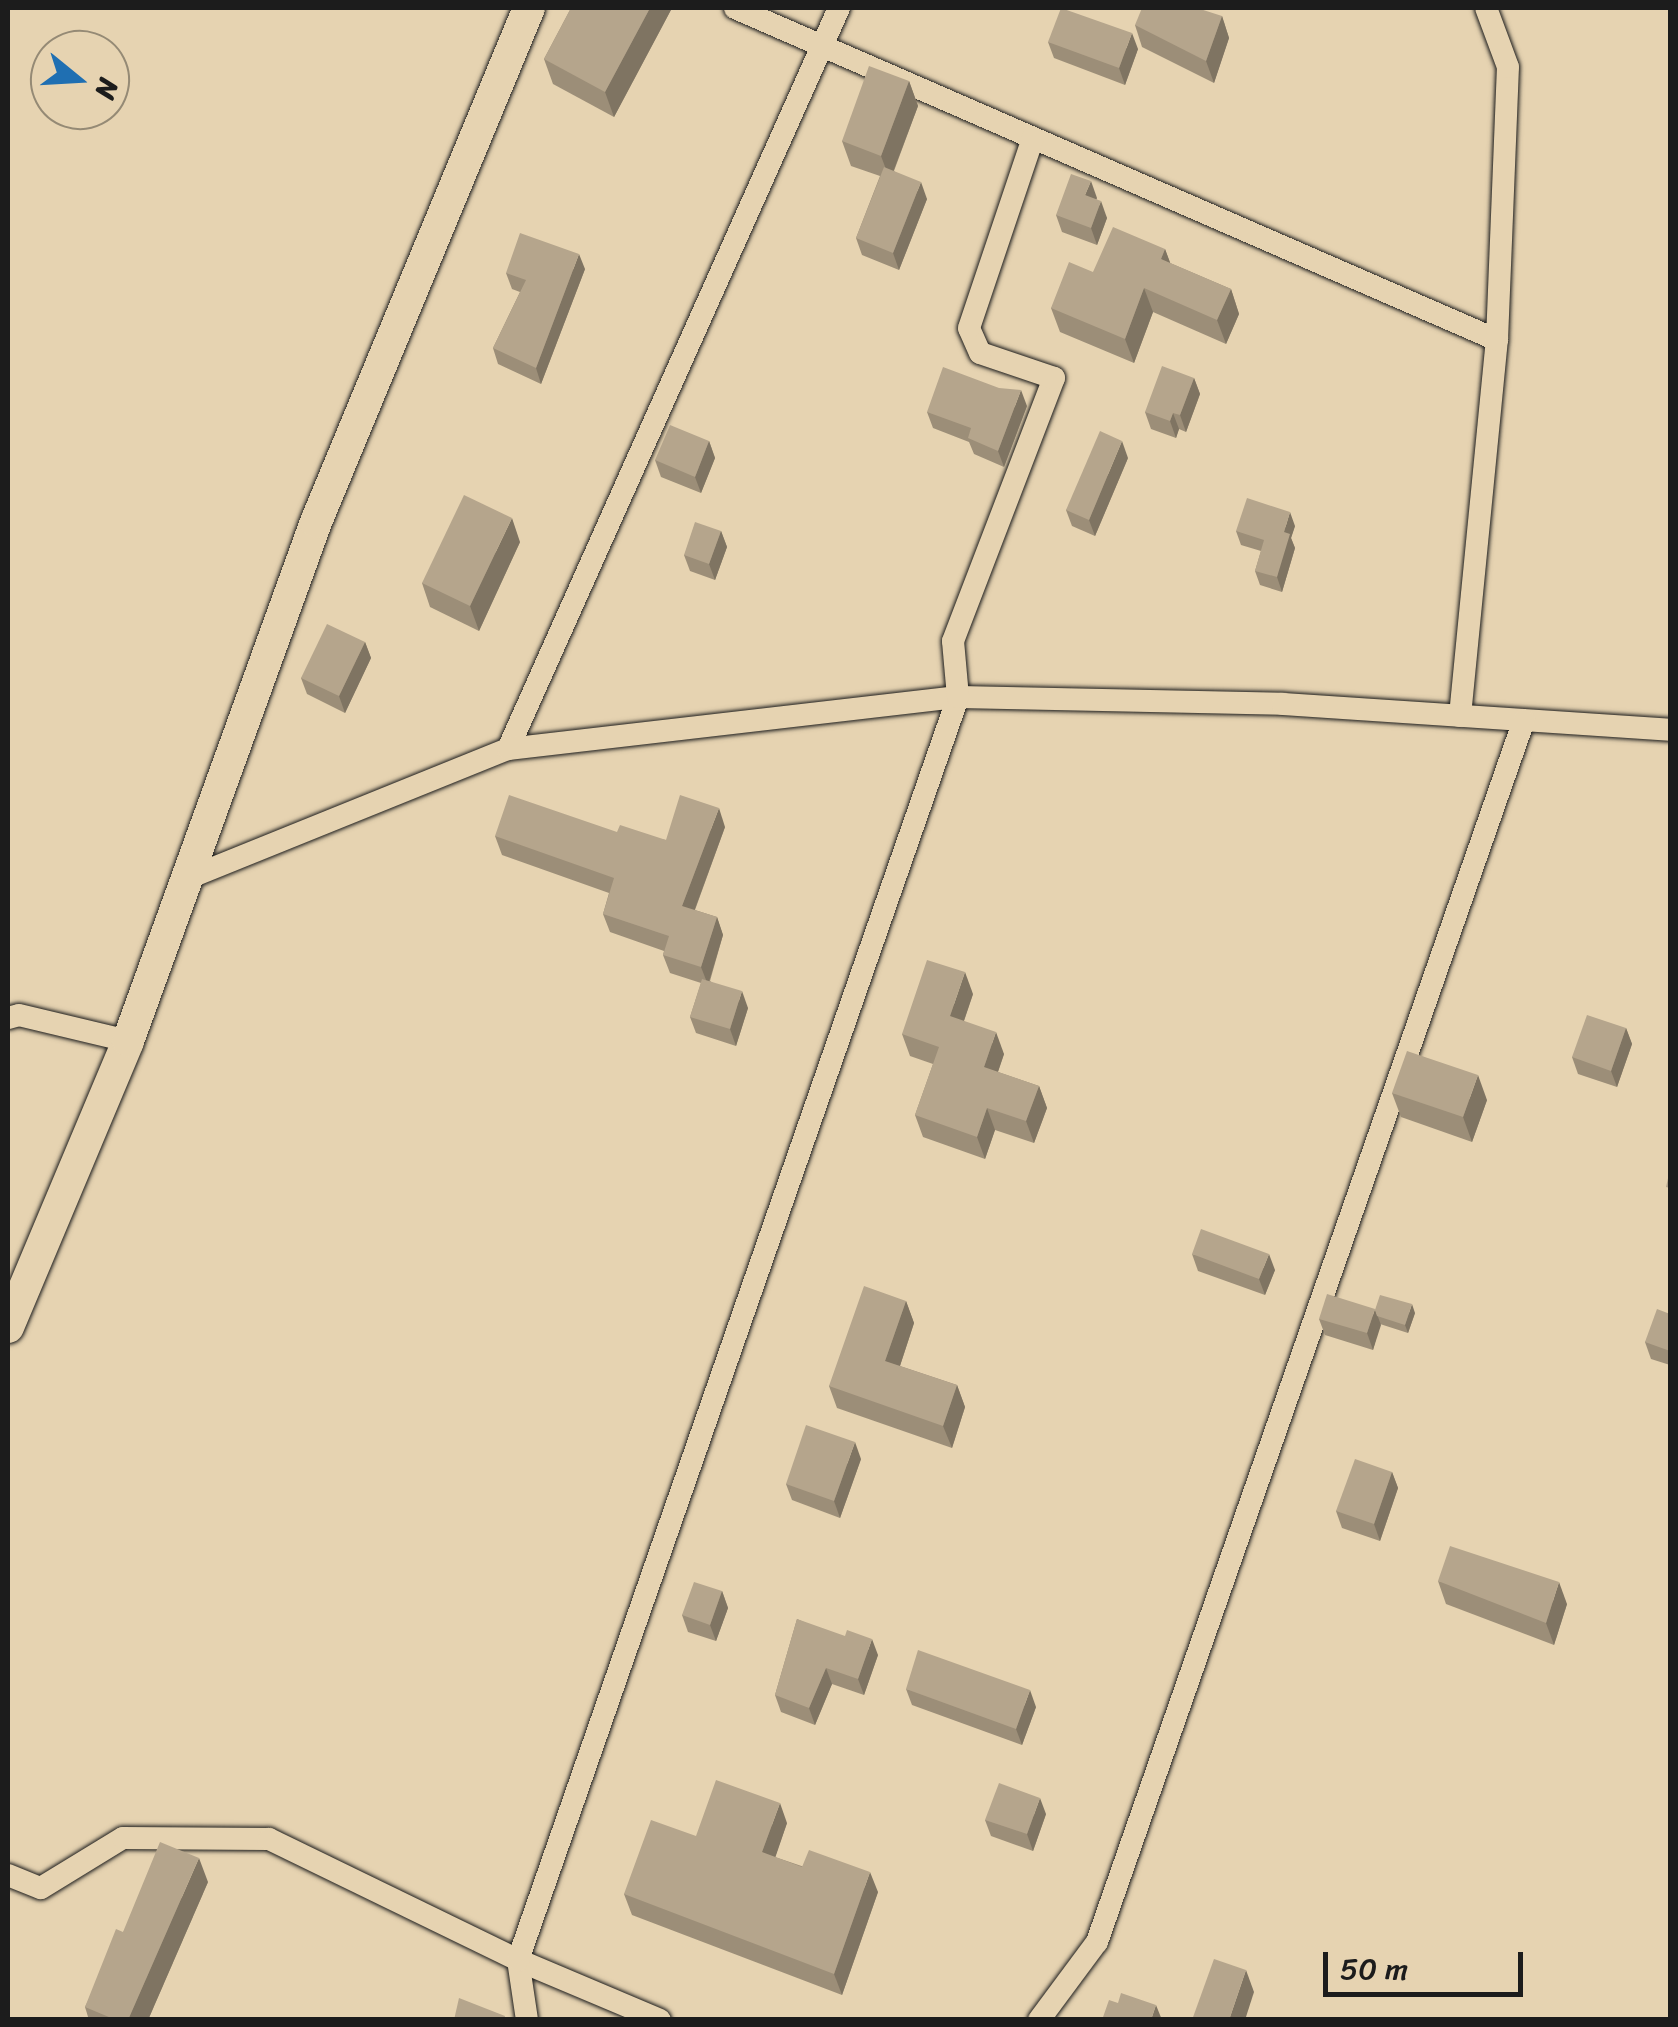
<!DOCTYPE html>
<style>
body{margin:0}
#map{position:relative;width:1678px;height:2027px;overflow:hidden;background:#e6d3b1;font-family:Sriracha,sans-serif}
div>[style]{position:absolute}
.roads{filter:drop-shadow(0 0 2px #1c1c1c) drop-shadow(0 0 2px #1c1c1c)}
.street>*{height:22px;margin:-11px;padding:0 11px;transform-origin:11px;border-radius:11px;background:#e6d3b1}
.secondary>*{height:32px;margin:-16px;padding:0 16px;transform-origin:16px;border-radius:16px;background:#e6d3b1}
.wall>*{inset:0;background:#9c8e78}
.shaded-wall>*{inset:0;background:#7f7462}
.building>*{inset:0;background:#b5a58c}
span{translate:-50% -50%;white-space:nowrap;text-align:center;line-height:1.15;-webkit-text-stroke:10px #e6d3b1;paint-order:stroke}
.frame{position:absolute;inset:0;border:10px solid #1c1c1c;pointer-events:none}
.north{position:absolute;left:30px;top:30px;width:100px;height:100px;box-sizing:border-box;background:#e6d3b1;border:2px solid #958a75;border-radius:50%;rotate:108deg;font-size:28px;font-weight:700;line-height:40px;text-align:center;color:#1c1c1c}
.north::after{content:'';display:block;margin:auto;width:35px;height:45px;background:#1f6fb2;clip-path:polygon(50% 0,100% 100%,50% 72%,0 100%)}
.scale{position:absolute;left:1323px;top:1952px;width:200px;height:45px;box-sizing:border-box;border:5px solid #1c1c1c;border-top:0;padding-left:12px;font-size:30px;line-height:35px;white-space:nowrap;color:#1c1c1c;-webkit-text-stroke:8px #e6d3b1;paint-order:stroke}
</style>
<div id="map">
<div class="roads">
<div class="street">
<div style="left:735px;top:8px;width:831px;rotate:23.54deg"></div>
<div style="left:1460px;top:716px;width:378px;rotate:-84.4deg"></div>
<div style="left:1497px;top:340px;width:273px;rotate:-87.7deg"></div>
<div style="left:1508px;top:67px;width:63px;rotate:-110.4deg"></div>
<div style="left:508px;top:749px;width:812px;rotate:-65.93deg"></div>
<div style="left:186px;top:879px;width:347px;rotate:-22deg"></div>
<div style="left:508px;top:749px;width:453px;rotate:-6.6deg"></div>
<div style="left:958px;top:697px;width:325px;rotate:1.2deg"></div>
<div style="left:1283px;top:704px;width:388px;rotate:3.8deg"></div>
<div style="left:8px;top:1018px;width:11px;rotate:-15deg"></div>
<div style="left:19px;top:1015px;width:112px;rotate:13.4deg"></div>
<div style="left:8px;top:1875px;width:35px;rotate:22deg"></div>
<div style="left:41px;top:1888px;width:96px;rotate:-31.4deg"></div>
<div style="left:123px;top:1838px;width:146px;rotate:0.4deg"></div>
<div style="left:269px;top:1839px;width:277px;rotate:25.9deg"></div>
<div style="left:518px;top:1960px;width:154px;rotate:22.9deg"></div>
<div style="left:527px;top:2020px;width:61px;rotate:-98.5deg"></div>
<div style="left:518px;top:1960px;width:1337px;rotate:-70.79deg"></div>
<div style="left:958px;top:697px;width:56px;rotate:-95.1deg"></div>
<div style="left:953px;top:641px;width:282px;rotate:-69deg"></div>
<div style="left:1054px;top:378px;width:78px;rotate:-161.3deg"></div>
<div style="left:980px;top:353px;width:27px;rotate:-114deg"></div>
<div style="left:969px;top:328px;width:200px;rotate:-71.4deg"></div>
<div style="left:1039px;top:2020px;width:97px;rotate:-53.4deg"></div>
<div style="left:1097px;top:1942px;width:1294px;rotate:-70.74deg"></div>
</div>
<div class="secondary">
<div style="left:8px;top:1327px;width:310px;rotate:-67.2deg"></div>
<div style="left:128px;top:1041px;width:552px;rotate:-70.09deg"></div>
<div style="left:316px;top:522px;width:556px;rotate:-67.49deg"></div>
</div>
</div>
<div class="wall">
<div style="clip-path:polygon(571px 8px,672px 8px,614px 117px,553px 84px,544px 59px)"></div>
<div style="clip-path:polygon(1222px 16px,1229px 38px,1214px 83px,1142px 47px,1135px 25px)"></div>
<div style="clip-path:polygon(1048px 42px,1138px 49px,1125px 85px,1054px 58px)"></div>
<div style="clip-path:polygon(909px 81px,918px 106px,894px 171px,927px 199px,899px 270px,862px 255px,856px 238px,880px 176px,851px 166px,842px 141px)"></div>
<div style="clip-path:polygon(1097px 198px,1096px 199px,1107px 218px,1097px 245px,1062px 232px,1056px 215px)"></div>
<div style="clip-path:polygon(1165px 249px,1170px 263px,1231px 289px,1239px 314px,1226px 344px,1153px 312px,1134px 363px,1060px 332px,1051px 308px,1093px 272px)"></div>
<div style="clip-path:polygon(585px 269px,541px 384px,498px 364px,493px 348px,520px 292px,512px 289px,506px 273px)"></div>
<div style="clip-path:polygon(1194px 378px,1200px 394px,1186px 432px,1179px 429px,1176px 438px,1151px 429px,1145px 412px)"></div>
<div style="clip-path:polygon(1027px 406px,1004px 467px,974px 454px,969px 442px,933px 428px,927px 412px)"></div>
<div style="clip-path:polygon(709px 441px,715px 458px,701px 493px,661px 477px,655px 460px)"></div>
<div style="clip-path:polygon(1128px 458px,1095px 536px,1072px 526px,1066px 510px)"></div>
<div style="clip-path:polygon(1295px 526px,1291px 538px,1295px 548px,1282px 592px,1260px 585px,1255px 571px,1261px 551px,1241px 545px,1236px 531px)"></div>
<div style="clip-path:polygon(721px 531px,727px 547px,715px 580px,690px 571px,684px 555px)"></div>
<div style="clip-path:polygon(520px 542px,479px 631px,430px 607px,422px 583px)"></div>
<div style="clip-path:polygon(365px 642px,371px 658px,345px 713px,307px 694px,301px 678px)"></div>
<div style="clip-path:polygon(725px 827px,695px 910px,717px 917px,723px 935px,710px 981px,748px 1008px,736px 1046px,696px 1033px,690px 1017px,701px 983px,670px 973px,663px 955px,664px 951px,610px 932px,603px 914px,609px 893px,502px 855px,495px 836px,617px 832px,666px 840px)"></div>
<div style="clip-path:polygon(973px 994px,964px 1021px,1004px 1054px,998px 1072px,1039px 1086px,1047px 1108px,1034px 1143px,995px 1130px,985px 1159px,923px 1137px,915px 1115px,933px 1064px,910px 1056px,902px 1034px)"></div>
<div style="clip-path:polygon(1626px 1028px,1632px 1044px,1617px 1087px,1578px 1074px,1572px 1057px)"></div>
<div style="clip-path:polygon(1392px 1093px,1487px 1100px,1472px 1142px,1401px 1117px)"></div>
<div style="clip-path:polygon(1192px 1254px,1275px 1270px,1265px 1295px,1198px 1271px)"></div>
<div style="clip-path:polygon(906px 1301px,914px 1323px,900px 1366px,957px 1385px,965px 1407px,952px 1448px,837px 1408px,829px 1386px)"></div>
<div style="clip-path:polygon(1415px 1313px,1408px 1333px,1380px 1324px,1373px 1350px,1325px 1335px,1319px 1319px)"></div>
<div style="clip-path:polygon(1670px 1314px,1670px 1365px,1651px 1359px,1645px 1342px)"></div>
<div style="clip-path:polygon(861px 1459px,840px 1518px,792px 1500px,786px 1484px)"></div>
<div style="clip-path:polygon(1392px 1472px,1398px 1488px,1380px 1541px,1342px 1528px,1336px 1511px)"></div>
<div style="clip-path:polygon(1438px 1581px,1567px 1604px,1554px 1645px,1446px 1604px)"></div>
<div style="clip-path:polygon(722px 1591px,728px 1608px,716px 1641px,688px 1632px,682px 1615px)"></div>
<div style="clip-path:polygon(797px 1619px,878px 1655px,864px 1695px,832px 1684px,815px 1725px,781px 1712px,775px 1695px)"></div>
<div style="clip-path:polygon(906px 1689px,1036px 1707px,1022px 1745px,912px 1705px)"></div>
<div style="clip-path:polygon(1046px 1814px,1033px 1851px,991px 1836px,985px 1820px)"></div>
<div style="clip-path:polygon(787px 1823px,775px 1857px,878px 1892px,842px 1995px,632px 1915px,624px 1894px,696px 1836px)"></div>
<div style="clip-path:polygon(208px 1882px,148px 2020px,89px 2020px,85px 2007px,123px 1932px)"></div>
</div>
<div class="shaded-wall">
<div style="clip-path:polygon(650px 8px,672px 8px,614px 117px,605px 92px)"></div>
<div style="clip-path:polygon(1222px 16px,1229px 38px,1214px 83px,1206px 61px)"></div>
<div style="clip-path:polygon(1132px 33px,1138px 49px,1125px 85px,1119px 68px)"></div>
<div style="clip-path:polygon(909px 81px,918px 106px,890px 180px,881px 156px)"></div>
<div style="clip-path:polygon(1091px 181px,1097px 198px,1091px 212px,1085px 195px)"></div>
<div style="clip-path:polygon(921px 182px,927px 199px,899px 270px,893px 253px)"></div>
<div style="clip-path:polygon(1101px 201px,1107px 218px,1097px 245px,1091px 228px)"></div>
<div style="clip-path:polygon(1165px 249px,1174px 273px,1161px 259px)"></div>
<div style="clip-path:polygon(579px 254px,585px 269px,541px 384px,536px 368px)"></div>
<div style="clip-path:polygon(1144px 288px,1153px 312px,1134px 363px,1125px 339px)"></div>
<div style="clip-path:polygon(1231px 289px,1239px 314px,1226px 344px,1217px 320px)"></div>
<div style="clip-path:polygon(1194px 378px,1200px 394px,1186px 432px,1180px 415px)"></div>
<div style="clip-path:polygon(1021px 390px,1027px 406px,1004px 467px,998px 451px)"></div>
<div style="clip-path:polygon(1173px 413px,1179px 429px,1176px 438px,1170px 421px)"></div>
<div style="clip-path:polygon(709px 441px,715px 458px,701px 493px,695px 477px)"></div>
<div style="clip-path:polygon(1122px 441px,1128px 458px,1095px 536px,1089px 520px)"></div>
<div style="clip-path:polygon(1290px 512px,1295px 526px,1291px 538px,1295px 548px,1282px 592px,1277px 577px,1284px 532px)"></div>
<div style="clip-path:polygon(512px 518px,520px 542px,479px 631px,470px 606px)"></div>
<div style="clip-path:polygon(721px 531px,727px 547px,715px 580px,709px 564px)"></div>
<div style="clip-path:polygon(365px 642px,371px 658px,345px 713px,339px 696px)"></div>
<div style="clip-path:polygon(719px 808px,725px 827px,689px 925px,682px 906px)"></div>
<div style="clip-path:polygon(717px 917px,723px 935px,708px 985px,701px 967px)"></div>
<div style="clip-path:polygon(965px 972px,973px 994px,958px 1038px,950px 1016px)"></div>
<div style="clip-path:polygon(742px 991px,748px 1008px,736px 1046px,730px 1029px)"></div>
<div style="clip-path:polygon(1626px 1028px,1632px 1044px,1617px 1087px,1611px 1071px)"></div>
<div style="clip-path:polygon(996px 1032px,1004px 1054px,992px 1089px,984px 1067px)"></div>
<div style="clip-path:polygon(1478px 1075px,1487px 1100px,1472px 1142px,1463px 1117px)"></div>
<div style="clip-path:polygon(1039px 1086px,1047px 1108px,1034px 1143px,1026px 1121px)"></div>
<div style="clip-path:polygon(987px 1108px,995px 1130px,985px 1159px,977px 1137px)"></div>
<div style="clip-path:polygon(1269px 1254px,1275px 1270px,1265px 1295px,1259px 1279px)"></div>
<div style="clip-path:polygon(906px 1301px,914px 1323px,894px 1384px,885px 1361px)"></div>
<div style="clip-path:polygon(1412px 1304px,1415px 1313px,1408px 1333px,1405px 1325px)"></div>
<div style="clip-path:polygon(1375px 1309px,1381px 1325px,1373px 1350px,1367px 1333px)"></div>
<div style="clip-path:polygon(957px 1385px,965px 1407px,952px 1448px,943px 1426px)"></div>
<div style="clip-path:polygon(855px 1442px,861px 1459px,840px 1518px,834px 1501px)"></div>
<div style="clip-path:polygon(1392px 1472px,1398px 1488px,1380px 1541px,1374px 1524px)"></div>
<div style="clip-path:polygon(1559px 1582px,1567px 1604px,1554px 1645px,1546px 1623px)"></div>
<div style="clip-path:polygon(722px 1591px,728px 1608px,716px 1641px,710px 1625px)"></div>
<div style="clip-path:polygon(872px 1639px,878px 1655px,864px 1695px,858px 1679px)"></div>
<div style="clip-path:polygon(826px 1668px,832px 1684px,815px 1725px,809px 1708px)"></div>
<div style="clip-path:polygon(1030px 1690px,1036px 1707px,1022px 1745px,1016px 1729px)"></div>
<div style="clip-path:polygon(1040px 1798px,1046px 1814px,1033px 1851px,1027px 1834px)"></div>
<div style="clip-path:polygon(780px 1803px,787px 1823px,770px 1873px,762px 1852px)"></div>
<div style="clip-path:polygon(199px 1858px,208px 1882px,148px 2020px,128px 2020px)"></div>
<div style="clip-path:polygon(870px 1872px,878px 1892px,842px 1995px,834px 1974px)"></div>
<div style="clip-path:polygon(1246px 1970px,1254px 1992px,1245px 2020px,1229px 2020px)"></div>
<div style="clip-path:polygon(1156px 2005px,1162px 2020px,1151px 2020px)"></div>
</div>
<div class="building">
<div style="clip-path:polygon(571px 8px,650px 8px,605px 92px,544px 59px)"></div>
<div style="clip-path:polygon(1061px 8px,1132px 33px,1119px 68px,1048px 42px)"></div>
<div style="clip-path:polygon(1142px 8px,1197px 8px,1222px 16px,1206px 61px,1135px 25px)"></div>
<div style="clip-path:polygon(869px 66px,909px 81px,881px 156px,842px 141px)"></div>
<div style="clip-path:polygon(884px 167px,921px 182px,893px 253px,856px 238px)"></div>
<div style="clip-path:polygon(1071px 174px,1091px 181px,1085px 195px,1101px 201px,1091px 228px,1056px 215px)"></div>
<div style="clip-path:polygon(1113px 227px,1165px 249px,1161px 259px,1231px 289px,1217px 320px,1144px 288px,1125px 339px,1051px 308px,1069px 262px,1093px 272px)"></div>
<div style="clip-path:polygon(520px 233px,579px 254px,536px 368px,493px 348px,526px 280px,506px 273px)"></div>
<div style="clip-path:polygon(1162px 366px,1194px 378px,1180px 415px,1173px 413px,1170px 421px,1145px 412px)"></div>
<div style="clip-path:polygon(943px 367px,999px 388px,1021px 390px,998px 451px,968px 438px,971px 428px,927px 412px)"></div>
<div style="clip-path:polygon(670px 425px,709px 441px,695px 477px,655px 460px)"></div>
<div style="clip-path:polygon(1100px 431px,1122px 441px,1089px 520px,1066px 510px)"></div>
<div style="clip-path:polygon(464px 495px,512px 518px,470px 606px,422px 583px)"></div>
<div style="clip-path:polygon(1247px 498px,1290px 512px,1284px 532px,1290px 534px,1277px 577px,1255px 571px,1264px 540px,1236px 531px)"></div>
<div style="clip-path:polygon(695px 522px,721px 531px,709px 564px,684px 555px)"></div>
<div style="clip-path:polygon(327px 624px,365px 642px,339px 696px,301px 678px)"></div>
<div style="clip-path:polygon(509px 795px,617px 832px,620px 825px,666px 840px,680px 795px,719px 808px,682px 906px,717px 917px,701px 967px,663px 955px,669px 936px,603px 914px,614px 878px,495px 836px)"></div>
<div style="clip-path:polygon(927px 960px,965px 972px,950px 1016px,996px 1032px,984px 1067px,1039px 1086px,1026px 1121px,987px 1108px,977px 1137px,915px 1115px,939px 1047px,902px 1034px)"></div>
<div style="clip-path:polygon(702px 979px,742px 991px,730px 1029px,690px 1017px)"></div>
<div style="clip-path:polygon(1587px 1015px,1626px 1028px,1611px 1071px,1572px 1057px)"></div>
<div style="clip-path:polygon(1407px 1051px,1478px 1075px,1463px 1117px,1392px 1093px)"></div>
<div style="clip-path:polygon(1670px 1170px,1670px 1188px,1666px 1187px)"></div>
<div style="clip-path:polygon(1201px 1229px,1269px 1254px,1259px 1279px,1192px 1254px)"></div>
<div style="clip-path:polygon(864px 1286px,906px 1301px,885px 1361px,957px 1385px,943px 1426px,829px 1386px)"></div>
<div style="clip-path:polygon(1327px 1294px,1375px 1309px,1367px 1333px,1319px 1319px)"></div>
<div style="clip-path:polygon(1380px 1295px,1412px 1304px,1405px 1325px,1377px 1316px,1375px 1310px)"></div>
<div style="clip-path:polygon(1657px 1309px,1670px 1314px,1670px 1351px,1645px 1342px)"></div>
<div style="clip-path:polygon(806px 1425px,855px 1442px,834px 1501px,786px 1484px)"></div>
<div style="clip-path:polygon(1355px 1459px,1392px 1472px,1374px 1524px,1336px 1511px)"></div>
<div style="clip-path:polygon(1450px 1546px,1559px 1582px,1546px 1623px,1438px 1581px)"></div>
<div style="clip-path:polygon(694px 1582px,722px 1591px,710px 1625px,682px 1615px)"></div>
<div style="clip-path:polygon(797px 1619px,845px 1636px,847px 1630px,872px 1639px,858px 1679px,826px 1668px,809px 1708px,775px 1695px)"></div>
<div style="clip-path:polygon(918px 1650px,1030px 1690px,1016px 1729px,906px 1689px)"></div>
<div style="clip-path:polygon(716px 1780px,780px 1803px,762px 1852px,802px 1867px,809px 1850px,870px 1872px,834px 1974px,624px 1894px,651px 1820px,696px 1836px)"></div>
<div style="clip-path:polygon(999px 1783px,1040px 1798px,1027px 1834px,985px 1820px)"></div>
<div style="clip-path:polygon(160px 1842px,199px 1858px,128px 2020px,116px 2020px,85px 2007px,116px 1929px,123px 1932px)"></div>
<div style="clip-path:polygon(1214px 1959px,1246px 1970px,1229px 2020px,1192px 2020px)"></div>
<div style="clip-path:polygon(1121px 1993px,1156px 2005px,1151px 2020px,1102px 2020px,1109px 2000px,1118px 2003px)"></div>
<div style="clip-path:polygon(459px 1998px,505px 2016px,504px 2020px,454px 2020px)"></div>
</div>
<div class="frame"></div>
<div class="north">N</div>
<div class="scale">50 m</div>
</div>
